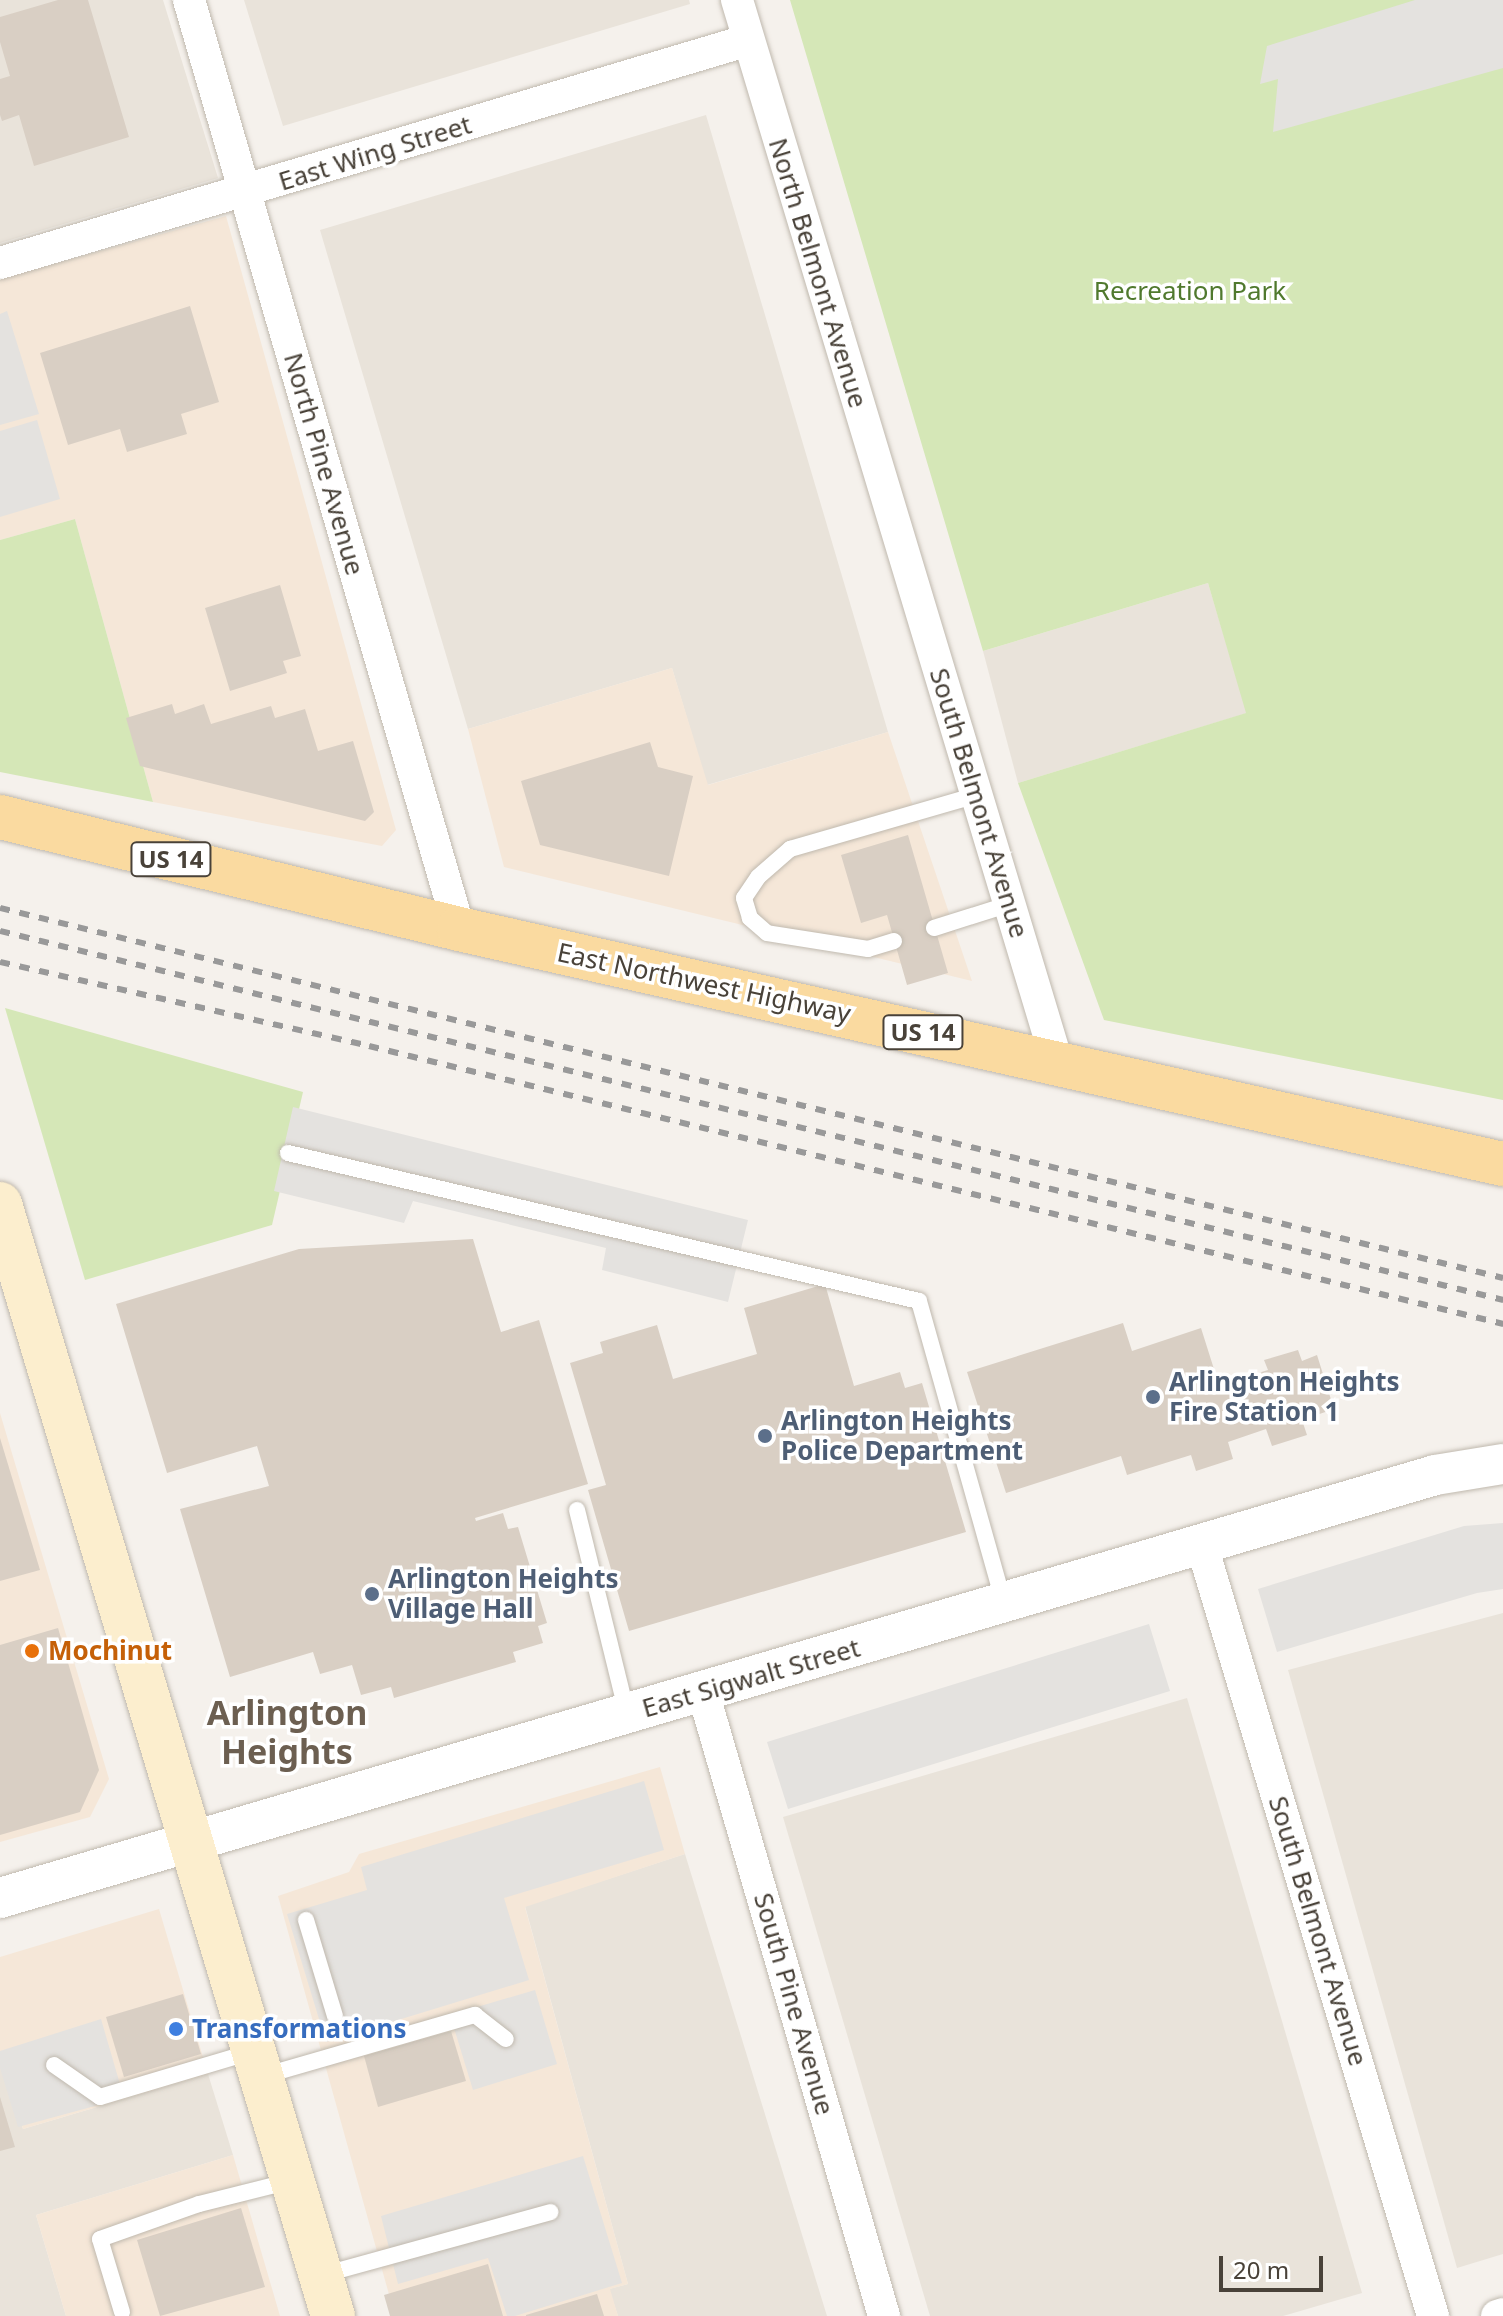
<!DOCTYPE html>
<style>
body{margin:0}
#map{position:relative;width:1503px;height:2316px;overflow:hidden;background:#f5f1ec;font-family:"Noto Sans",sans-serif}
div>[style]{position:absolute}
.residential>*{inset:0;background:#e9e3da}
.commercial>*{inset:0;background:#f5e7d8}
.green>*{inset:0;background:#d5e7b7}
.parking>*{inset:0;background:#e4e2df}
.building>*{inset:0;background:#d9cfc4}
.roads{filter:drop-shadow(0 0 2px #c0b9ae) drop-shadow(0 0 2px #c0b9ae)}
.service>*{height:16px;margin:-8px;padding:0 8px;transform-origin:8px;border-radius:8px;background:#fff}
.minor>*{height:32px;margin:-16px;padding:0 16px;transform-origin:16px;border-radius:16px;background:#fff}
.tertiary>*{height:40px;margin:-20px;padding:0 20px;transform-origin:20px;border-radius:20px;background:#fff}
.secondary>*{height:44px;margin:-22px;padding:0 22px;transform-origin:22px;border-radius:22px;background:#fceece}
.primary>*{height:44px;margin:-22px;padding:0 22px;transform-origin:22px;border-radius:22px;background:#fadaa0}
.rail>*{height:6px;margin-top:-3px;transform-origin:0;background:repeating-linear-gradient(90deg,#999 0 10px,transparent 0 20px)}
.dots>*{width:22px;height:22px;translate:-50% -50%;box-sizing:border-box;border:4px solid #fff;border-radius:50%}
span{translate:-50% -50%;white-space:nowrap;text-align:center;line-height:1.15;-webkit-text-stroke:7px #fff;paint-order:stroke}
.shield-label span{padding:2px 6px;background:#fff;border:2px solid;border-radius:6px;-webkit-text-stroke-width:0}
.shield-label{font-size:24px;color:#494239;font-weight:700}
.street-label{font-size:26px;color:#494239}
.park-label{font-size:26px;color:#50792e}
.service-label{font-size:26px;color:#4e5e75;font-weight:700}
.left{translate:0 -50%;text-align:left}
.food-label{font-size:26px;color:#c56008;font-weight:700}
.shop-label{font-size:26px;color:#366cbe;font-weight:700}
.district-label{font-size:34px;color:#6c5f51;font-weight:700}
.scale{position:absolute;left:1219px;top:2256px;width:104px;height:36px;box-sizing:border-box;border:4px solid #494239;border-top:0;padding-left:10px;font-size:24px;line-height:28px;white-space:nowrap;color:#494239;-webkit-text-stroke:6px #fff;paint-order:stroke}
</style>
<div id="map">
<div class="residential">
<div style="clip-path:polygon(0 0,163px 0,218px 178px,0 243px)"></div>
<div style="clip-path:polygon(244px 0,689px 0,690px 4px,283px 126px)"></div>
<div style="clip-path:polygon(706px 115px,888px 732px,707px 785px,672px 668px,468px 729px,320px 230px)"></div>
<div style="clip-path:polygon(1208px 583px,1247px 713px,1018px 783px,983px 651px)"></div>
<div style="clip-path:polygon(1503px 1613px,1503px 2254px,1457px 2268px,1288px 1670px)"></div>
<div style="clip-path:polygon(1187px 1698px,1362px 2293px,1283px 2316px,930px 2316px,783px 1817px)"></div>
<div style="clip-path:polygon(685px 1854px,827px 2316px,618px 2316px,609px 2289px,628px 2284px,525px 1906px)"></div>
<div style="clip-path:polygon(0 2052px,23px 2129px,208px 2074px,233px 2155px,36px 2215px,66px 2316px,0 2316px)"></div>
</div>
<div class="commercial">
<div style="clip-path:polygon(226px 216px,396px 830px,382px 846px,153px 802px,75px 519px,0 540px,0 279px)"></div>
<div style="clip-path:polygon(672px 668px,708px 785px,888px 732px,972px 981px,504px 867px,468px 729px)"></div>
<div style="clip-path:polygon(0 1413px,109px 1779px,90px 1817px,0 1842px)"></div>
<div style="clip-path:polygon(660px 1767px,685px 1854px,525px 1907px,628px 2284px,610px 2289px,618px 2316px,395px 2316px,278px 1896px,349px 1872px,359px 1854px)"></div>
<div style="clip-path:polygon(159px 1909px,208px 2074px,23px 2129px,0 2052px,0 1957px)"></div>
<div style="clip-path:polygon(233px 2155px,280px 2316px,66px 2316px,36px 2215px)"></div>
</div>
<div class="green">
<div style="clip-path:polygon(790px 0,1503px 0,1503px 1100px,1104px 1020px,1018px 783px,1246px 713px,1208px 583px,983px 651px)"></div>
<div style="clip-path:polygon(75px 519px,153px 802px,0 772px,0 540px)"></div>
<div style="clip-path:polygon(5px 1008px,303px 1092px,272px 1225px,85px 1280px)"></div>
</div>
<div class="parking">
<div style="clip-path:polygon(1415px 0,1503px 0,1503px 68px,1273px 132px,1278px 79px,1260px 84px,1267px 46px)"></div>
<div style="clip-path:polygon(7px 311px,39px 414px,0 425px,0 314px)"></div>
<div style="clip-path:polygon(37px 420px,60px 499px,0 517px,0 431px)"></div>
<div style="clip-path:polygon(293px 1107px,748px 1220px,728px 1302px,602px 1270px,606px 1248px,413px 1201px,404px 1223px,274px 1191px)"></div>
<div style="clip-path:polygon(1503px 1523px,1503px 1589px,1477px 1593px,1277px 1652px,1258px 1589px,1464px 1526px)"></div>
<div style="clip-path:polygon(1149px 1624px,1170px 1691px,788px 1809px,767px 1742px)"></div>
<div style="clip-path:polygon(644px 1781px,664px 1850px,504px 1898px,529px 1980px,326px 2042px,287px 1914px,367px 1890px,361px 1867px)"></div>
<div style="clip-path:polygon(535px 1990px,557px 2064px,473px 2090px,450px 2015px)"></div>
<div style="clip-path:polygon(101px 2019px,124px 2098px,18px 2127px,0 2068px,0 2051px)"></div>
<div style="clip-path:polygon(583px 2156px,622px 2283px,515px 2316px,507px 2316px,488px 2258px,398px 2284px,381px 2216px)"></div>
</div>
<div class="building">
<div style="clip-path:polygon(58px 0,88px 0,129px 137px,34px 166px,19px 115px,2px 121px,0 115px,0 79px,10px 76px,0 42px,0 17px)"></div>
<div style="clip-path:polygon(190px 306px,219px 402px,181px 414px,187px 434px,127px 452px,120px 429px,68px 445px,40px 353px)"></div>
<div style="clip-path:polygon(280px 585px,301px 656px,283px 661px,287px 673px,230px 691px,205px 608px)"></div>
<div style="clip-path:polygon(172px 704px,175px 714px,204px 704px,211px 724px,271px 706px,275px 718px,305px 709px,318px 751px,353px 741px,374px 812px,365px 821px,140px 766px,126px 718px)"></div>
<div style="clip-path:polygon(650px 742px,658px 767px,693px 776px,669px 876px,540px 845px,521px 781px)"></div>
<div style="clip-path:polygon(908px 835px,948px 973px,907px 985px,887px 915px,861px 923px,841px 855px)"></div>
<div style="clip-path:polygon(473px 1239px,501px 1332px,539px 1320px,588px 1484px,475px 1518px,476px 1521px,503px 1513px,508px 1529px,518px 1527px,547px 1623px,538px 1626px,543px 1643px,513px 1652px,516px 1662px,394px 1698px,391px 1687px,361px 1695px,352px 1665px,320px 1674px,313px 1652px,230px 1677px,180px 1509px,269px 1486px,257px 1446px,167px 1473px,116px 1304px,299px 1249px)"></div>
<div style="clip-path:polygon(825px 1284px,854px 1386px,900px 1372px,905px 1388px,922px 1383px,966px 1532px,629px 1631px,588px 1490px,606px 1485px,570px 1363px,603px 1353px,600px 1342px,657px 1325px,673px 1379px,757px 1354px,744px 1308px)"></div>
<div style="clip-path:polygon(1123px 1323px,1132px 1351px,1201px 1328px,1219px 1385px,1268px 1370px,1264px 1360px,1298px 1350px,1302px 1361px,1317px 1355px,1334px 1409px,1302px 1420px,1307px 1435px,1272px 1446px,1266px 1429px,1228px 1442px,1233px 1459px,1196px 1471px,1191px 1455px,1127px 1475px,1121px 1456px,1006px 1493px,967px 1372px)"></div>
<div style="clip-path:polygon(0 1438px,40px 1570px,0 1581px)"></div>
<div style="clip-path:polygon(58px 1628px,99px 1770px,80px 1812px,0 1835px,0 1645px)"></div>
<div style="clip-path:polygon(183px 1994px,201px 2054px,124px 2077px,106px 2017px)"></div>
<div style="clip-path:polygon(451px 2031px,466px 2081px,378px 2107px,364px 2056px)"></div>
<div style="clip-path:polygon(0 2097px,15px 2147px,0 2151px)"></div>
<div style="clip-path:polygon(241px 2208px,265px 2287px,160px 2316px,137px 2240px)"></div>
<div style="clip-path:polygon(488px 2264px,503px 2316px,390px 2316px,384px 2295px)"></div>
<div style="clip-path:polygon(597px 2294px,604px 2316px,526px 2316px,526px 2315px)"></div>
</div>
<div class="roads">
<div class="service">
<div style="left:934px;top:928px;width:80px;rotate:-17.5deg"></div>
<div style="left:894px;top:941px;width:27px;rotate:163deg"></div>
<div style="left:868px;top:949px;width:102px;rotate:-171deg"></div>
<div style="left:767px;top:933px;width:23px;rotate:-139deg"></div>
<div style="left:750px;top:918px;width:21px;rotate:-107deg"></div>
<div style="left:744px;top:898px;width:25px;rotate:-56deg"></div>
<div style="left:758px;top:877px;width:43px;rotate:-41.2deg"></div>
<div style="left:790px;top:849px;width:195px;rotate:-16.1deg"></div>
<div style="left:288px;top:1153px;width:648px;rotate:13.2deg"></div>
<div style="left:919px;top:1301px;width:314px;rotate:74.3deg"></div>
<div style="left:577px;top:1510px;width:209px;rotate:76.2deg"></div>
<div style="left:306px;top:1920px;width:100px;rotate:73.2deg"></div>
<div style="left:54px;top:2065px;width:56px;rotate:34.8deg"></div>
<div style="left:100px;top:2097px;width:158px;rotate:-16.6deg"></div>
<div style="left:263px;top:2076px;width:221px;rotate:-16.1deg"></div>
<div style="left:475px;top:2015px;width:39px;rotate:38deg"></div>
<div style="left:322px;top:2275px;width:237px;rotate:-15.4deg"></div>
<div style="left:122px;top:2312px;width:76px;rotate:-106.8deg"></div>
<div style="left:100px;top:2239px;width:105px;rotate:-19.5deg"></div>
<div style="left:199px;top:2204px;width:95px;rotate:-14deg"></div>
</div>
<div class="minor">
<div style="left:189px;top:0;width:967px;rotate:73.79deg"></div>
<div style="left:737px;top:0;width:1109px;rotate:73.23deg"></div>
<div style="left:0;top:263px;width:781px;rotate:-16.58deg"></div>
<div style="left:1202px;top:1546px;width:804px;rotate:73.3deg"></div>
<div style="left:703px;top:1692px;width:650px;rotate:73.82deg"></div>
<div style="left:1497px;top:2316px;width:6px;rotate:-18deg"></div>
</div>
<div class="tertiary">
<div style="left:0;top:1898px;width:1496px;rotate:-16.42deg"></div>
<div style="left:1435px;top:1475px;width:69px;rotate:-9.2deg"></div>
</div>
<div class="secondary">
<div style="left:0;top:1204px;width:1161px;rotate:73.33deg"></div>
</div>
<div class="primary">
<div style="left:0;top:817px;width:472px;rotate:13.7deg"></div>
<div style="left:459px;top:929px;width:1070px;rotate:12.69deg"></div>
</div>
</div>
<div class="rail">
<div style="left:0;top:908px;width:1548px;rotate:13.83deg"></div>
<div style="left:0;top:931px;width:1548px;rotate:13.79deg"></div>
<div style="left:0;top:962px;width:378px;rotate:12.8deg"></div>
<div style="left:369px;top:1046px;width:1168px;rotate:13.77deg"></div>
</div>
<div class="dots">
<div style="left:1153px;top:1397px;background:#5c6f8a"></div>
<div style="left:765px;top:1436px;background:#5c6f8a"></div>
<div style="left:372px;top:1594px;background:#5c6f8a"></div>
<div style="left:32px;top:1651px;background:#e8710a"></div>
<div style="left:176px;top:2029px;background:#3f7fe0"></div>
</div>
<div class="shield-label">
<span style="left:171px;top:859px">US 14</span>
<span style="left:923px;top:1032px">US 14</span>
</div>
<div class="street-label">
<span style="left:375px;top:153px;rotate:-17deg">East Wing Street</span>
<span style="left:818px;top:273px;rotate:73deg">North Belmont Avenue</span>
<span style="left:324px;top:464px;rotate:74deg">North Pine Avenue</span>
<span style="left:979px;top:803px;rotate:73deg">South Belmont Avenue</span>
<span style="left:704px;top:983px;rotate:12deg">East Northwest Highway</span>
<span style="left:751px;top:1678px;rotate:-16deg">East Sigwalt Street</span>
<span style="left:1318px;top:1931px;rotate:73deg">South Belmont Avenue</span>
<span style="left:794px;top:2004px;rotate:74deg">South Pine Avenue</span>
</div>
<div class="park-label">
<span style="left:1190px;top:291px">Recreation Park</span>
</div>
<div class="service-label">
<span class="left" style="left:1169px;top:1397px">Arlington Heights<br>Fire Station 1</span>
<span class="left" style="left:781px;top:1436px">Arlington Heights<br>Police Department</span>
<span class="left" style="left:388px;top:1594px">Arlington Heights<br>Village Hall</span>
</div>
<div class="food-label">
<span class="left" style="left:48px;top:1651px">Mochinut</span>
</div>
<div class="shop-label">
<span class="left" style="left:192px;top:2029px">Transformations</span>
</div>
<div class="district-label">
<span style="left:287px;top:1732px">Arlington<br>Heights</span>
</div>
<div class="scale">20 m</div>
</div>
